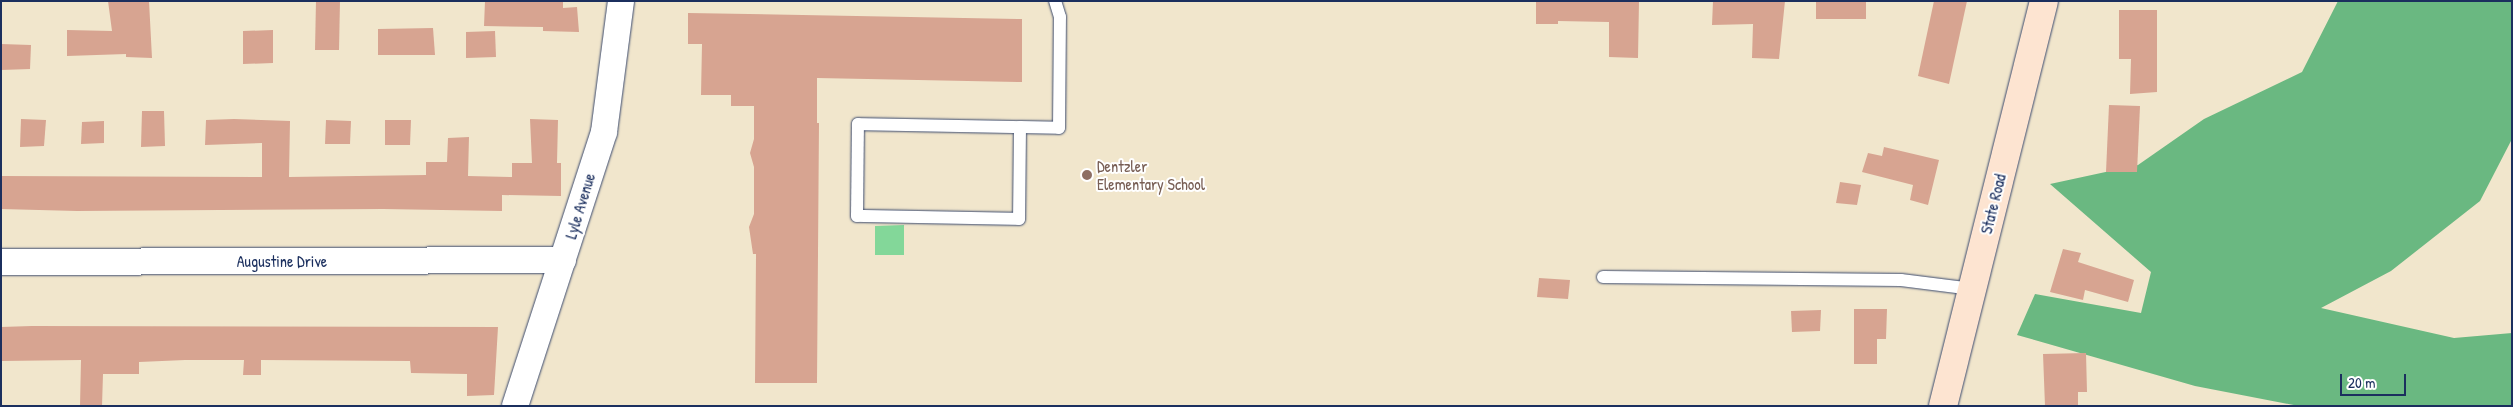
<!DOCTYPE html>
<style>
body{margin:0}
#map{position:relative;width:2513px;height:407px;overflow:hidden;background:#f1e6cc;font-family:"Patrick Hand",sans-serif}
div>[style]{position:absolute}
.green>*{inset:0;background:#83d799}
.forest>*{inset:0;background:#6ab881}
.building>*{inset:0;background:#d7a491}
.roads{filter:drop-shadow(0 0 1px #3b4a6e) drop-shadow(0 0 1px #3b4a6e)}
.lane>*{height:12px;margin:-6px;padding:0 6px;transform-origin:6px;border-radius:6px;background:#fff}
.street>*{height:26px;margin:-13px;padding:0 13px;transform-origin:13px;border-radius:13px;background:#fff}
.secondary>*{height:28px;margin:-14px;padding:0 14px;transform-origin:14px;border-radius:14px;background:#fde4d1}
.dots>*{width:14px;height:14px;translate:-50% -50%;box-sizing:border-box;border:2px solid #fff;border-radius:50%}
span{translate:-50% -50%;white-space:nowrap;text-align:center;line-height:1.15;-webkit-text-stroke:4px #fff;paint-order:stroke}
.education-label{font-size:16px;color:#785e54}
.left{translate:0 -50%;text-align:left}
.street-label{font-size:16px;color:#1b2f5e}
.frame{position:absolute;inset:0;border:2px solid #1b2f5e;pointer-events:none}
.scale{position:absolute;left:2340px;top:374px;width:66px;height:22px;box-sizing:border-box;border:2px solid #1b2f5e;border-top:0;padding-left:6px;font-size:15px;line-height:18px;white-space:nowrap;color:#1b2f5e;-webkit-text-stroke:4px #fff;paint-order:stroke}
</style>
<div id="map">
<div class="green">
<div style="clip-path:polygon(904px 225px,904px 255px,875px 255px,875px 226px)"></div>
</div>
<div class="forest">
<div style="clip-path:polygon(2338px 1px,2512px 1px,2512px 139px,2480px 201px,2391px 271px,2321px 308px,2454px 338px,2512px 333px,2512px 406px,2299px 406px,2195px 386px,2017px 335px,2035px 294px,2141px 313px,2151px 272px,2050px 184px,2138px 165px,2204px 119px,2302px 72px)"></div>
</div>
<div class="building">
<div style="clip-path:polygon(108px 1px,149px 1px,152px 58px,126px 57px,126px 54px,67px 56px,67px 30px,112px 31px)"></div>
<div style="clip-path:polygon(316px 1px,340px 1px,339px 50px,315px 50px)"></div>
<div style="clip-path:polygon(485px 1px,563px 1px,563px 8px,577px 7px,579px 32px,543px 31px,543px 27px,484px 26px)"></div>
<div style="clip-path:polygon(1566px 1px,1639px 1px,1638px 58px,1609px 57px,1609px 22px,1558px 21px,1558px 24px,1536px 24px,1536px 2px)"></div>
<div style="clip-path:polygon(1713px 1px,1785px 1px,1779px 59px,1752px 58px,1753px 24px,1712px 25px)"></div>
<div style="clip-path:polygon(1816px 1px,1866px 1px,1866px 19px,1816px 19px)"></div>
<div style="clip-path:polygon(1934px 1px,1967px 1px,1949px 84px,1918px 76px)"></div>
<div style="clip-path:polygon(2119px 10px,2157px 10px,2157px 92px,2130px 94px,2131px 59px,2119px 59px)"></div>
<div style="clip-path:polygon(688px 13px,1022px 19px,1022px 82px,817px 78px,817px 123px,819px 123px,817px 383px,755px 383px,756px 254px,753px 254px,749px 227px,754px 214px,754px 167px,750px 153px,754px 139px,754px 106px,731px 106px,731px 95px,701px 95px,702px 44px,688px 44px)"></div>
<div style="clip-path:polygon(433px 28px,435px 55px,378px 55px,378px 29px)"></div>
<div style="clip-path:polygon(273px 30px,273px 63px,243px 64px,243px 31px)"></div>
<div style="clip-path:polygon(495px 31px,496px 57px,466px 58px,466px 32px)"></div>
<div style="clip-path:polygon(1px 44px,31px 45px,30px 69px,1px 70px)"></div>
<div style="clip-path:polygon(2109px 105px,2140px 106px,2137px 172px,2106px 172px)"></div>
<div style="clip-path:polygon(142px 111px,164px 111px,165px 146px,141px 147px)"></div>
<div style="clip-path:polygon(21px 119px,46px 120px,44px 146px,20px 147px)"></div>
<div style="clip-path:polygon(234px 119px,290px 121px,289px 177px,426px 175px,426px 162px,447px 162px,448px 138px,469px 137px,468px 176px,512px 177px,512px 163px,532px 163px,530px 119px,558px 120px,557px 163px,561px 163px,561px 196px,502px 195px,502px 211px,383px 209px,77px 211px,1px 209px,1px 176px,262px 177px,262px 143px,205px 145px,206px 120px)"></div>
<div style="clip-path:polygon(326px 120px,351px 121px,350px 144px,325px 144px)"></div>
<div style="clip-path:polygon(385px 120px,411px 120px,410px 145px,385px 145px)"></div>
<div style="clip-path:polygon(104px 121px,104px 143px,81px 144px,82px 122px)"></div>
<div style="clip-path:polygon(1884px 147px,1939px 160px,1928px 205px,1910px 200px,1913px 185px,1862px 172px,1868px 153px,1882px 156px)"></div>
<div style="clip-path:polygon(1840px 182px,1861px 185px,1857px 205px,1836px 203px)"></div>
<div style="clip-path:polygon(2063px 249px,2081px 253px,2078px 262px,2134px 280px,2128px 302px,2085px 290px,2083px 300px,2050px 292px)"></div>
<div style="clip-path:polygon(1539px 278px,1570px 280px,1568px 299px,1537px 297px)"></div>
<div style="clip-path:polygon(1854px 309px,1887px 309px,1886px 339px,1877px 339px,1877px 364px,1854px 364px)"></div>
<div style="clip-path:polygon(1821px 310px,1820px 331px,1792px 332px,1791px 311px)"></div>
<div style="clip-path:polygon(32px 326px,498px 327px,494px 395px,467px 396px,467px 374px,411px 373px,410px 361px,261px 360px,261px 375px,243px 375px,244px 360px,185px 360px,139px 362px,139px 374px,103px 374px,102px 406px,80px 406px,81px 360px,1px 361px,1px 327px)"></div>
<div style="clip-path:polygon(2086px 353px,2087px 392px,2078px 392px,2078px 406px,2045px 406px,2043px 354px)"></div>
</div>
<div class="roads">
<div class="lane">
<div style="left:858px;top:124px;width:162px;rotate:1.1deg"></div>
<div style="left:1020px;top:127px;width:92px;rotate:90.6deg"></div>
<div style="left:1019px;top:219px;width:162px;rotate:-178.9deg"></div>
<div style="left:857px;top:216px;width:92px;rotate:-89.4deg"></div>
<div style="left:1020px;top:127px;width:39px;rotate:1deg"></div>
<div style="left:1059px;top:128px;width:111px;rotate:-89.5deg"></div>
<div style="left:1060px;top:17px;width:17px;rotate:-107deg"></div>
<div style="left:1603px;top:277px;width:298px;rotate:0.6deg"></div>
<div style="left:1901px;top:280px;width:72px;rotate:7.2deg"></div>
</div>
<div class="street">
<div style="left:1px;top:262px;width:562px;rotate:-0.2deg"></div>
<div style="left:515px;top:406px;width:288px;rotate:-72deg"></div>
<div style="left:604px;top:132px;width:132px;rotate:-82.6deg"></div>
</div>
<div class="secondary">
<div style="left:1943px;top:406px;width:417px;rotate:-76deg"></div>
</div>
</div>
<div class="dots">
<div style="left:1087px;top:175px;background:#8d6e63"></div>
</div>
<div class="education-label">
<span class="left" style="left:1097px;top:175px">Dentzler<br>Elementary School</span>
</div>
<div class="street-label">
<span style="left:1993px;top:204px;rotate:-76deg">State Road</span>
<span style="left:580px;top:206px;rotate:-73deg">Lyle Avenue</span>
<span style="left:282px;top:261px">Augustine Drive</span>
</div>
<div class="frame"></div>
<div class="scale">20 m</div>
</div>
